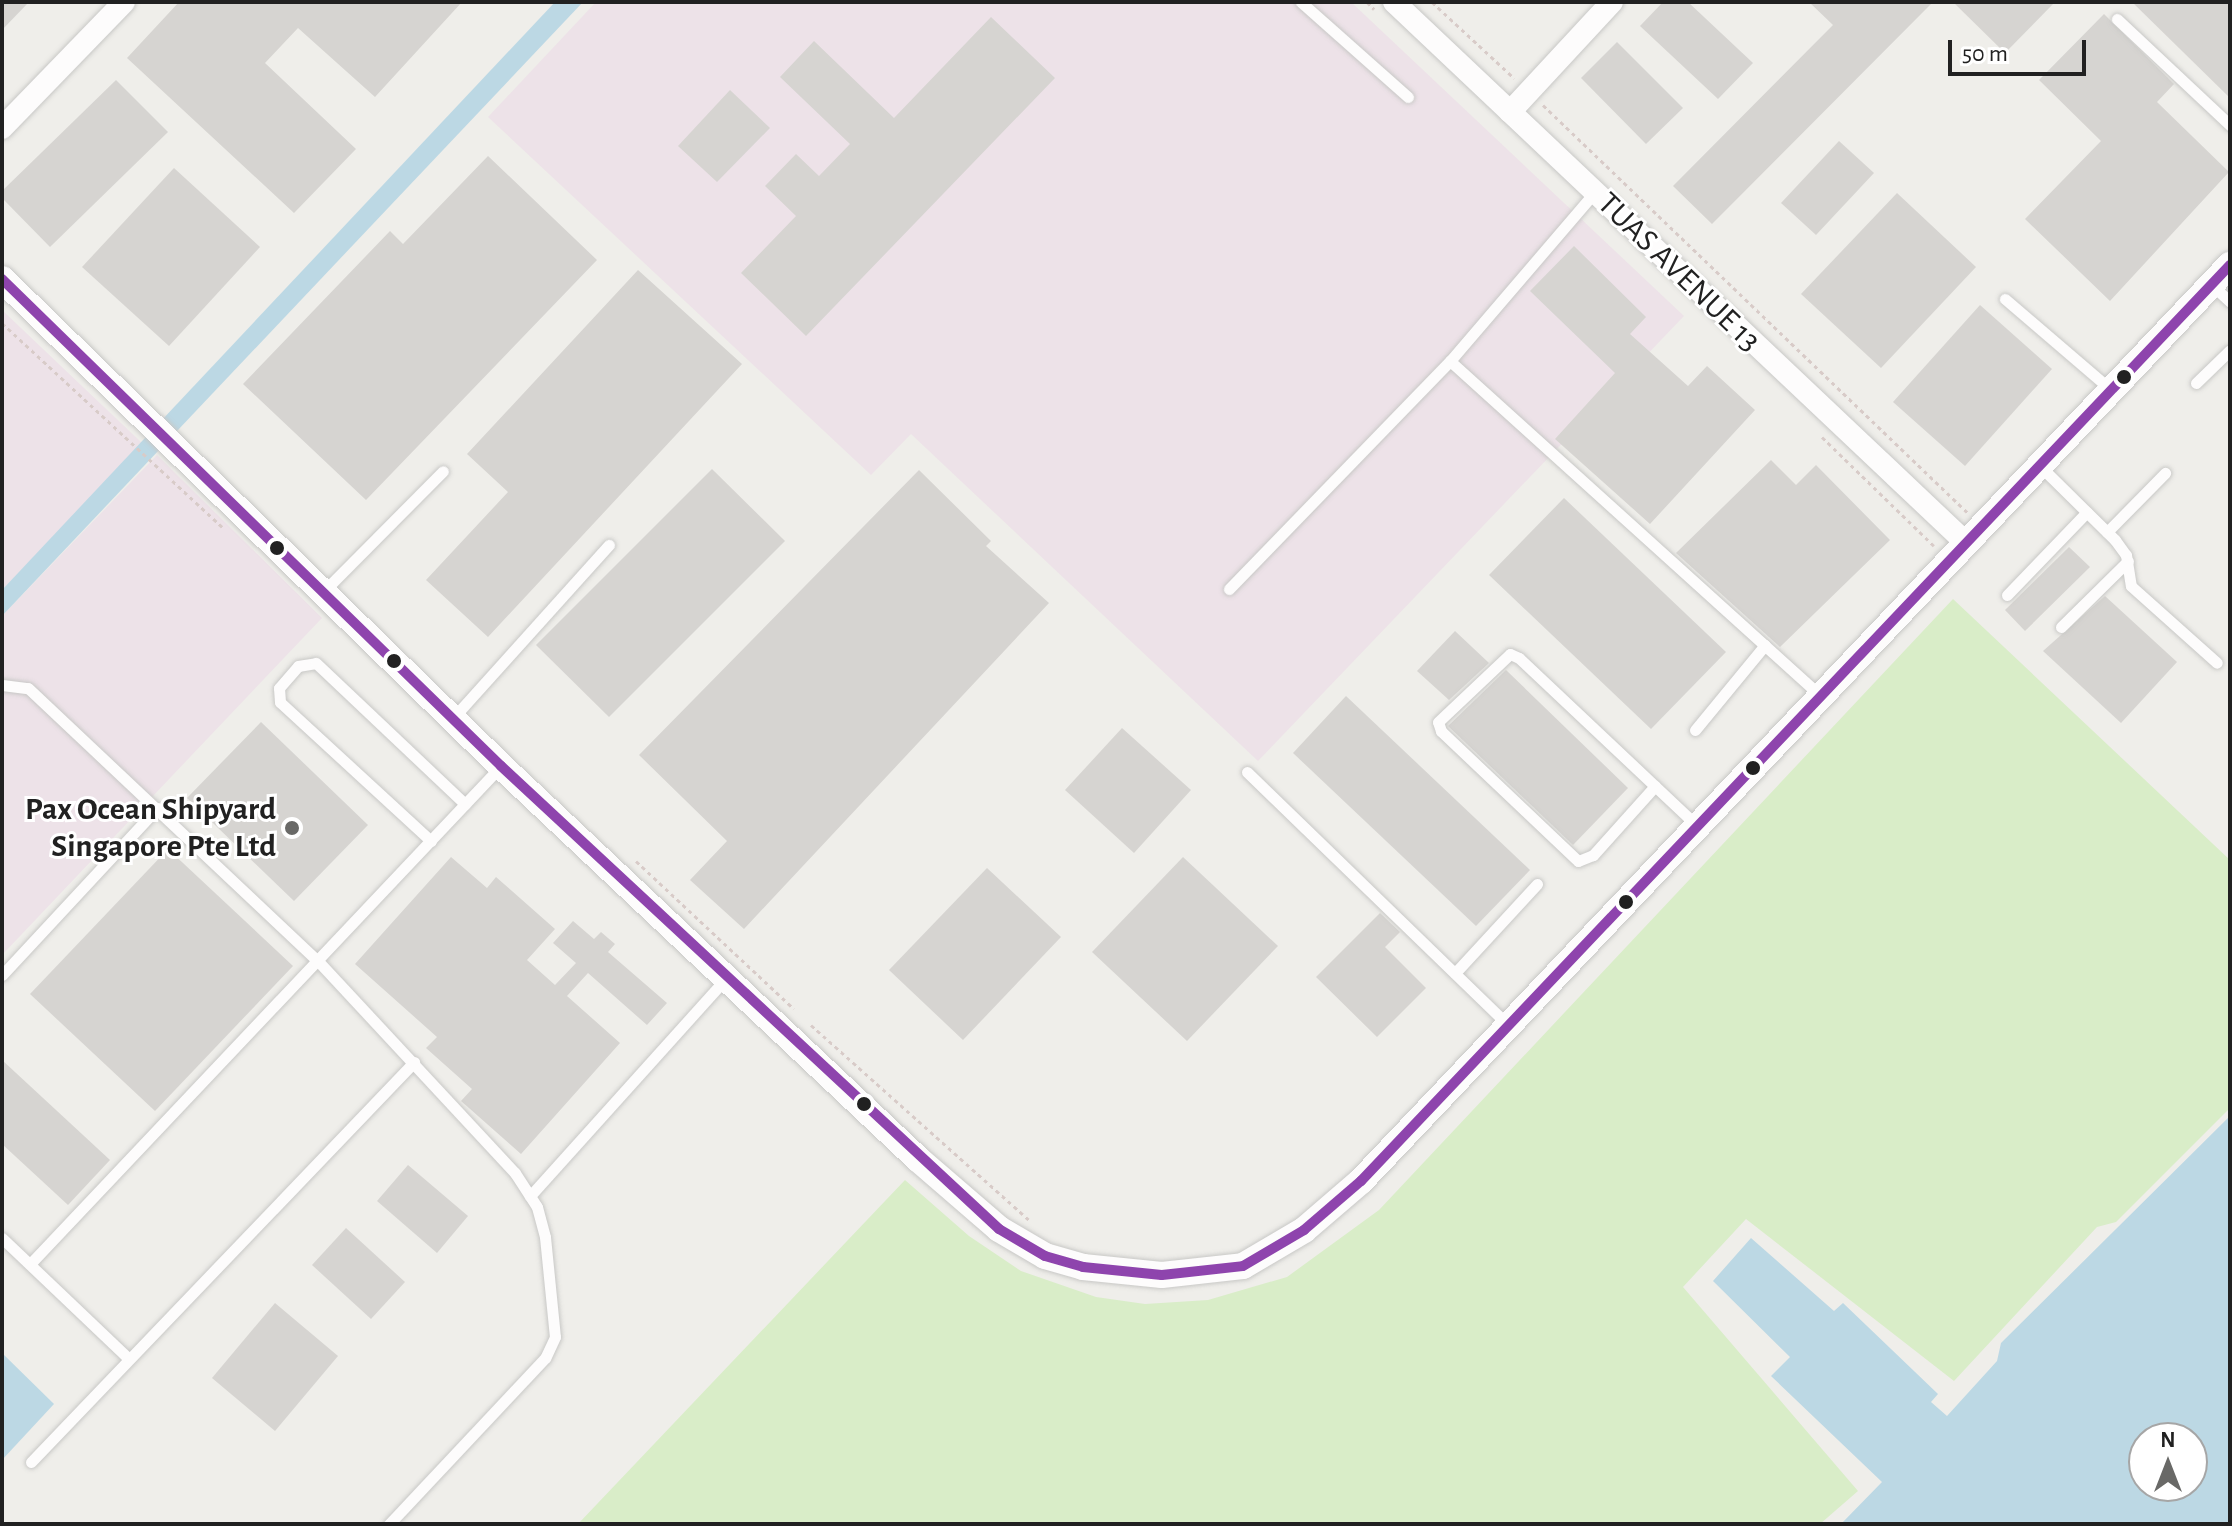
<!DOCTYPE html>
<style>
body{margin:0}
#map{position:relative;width:2232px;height:1526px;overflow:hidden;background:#efeeea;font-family:"Alegreya Sans",sans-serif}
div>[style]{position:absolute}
.industrial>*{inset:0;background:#ede2e8}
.grass>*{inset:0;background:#d9edc8}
.water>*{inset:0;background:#bcd8e4}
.building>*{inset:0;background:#d6d4d1}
.path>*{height:3px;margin-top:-1.5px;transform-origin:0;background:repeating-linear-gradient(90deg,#d8cbc8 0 4px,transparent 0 8px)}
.roads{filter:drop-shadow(0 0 2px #c8c8c6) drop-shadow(0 0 2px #c8c8c6)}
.service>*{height:11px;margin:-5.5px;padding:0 5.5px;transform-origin:5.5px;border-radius:5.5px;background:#fdfcfc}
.minor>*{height:22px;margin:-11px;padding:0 11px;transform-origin:11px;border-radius:11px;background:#fdfcfc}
.tertiary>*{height:26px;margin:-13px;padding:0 13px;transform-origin:13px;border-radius:13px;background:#fdfcfc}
.bus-1>*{height:10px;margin:-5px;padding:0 5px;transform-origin:5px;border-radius:5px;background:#8e44ad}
.dots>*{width:22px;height:22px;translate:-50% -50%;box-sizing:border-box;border:4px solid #fff;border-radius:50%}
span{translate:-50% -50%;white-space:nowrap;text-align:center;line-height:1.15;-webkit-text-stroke:6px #fff;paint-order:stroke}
.street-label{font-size:32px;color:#212121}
.poi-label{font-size:32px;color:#212121;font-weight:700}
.right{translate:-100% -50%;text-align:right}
.frame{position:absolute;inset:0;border:4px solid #212121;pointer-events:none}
.north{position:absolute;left:2128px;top:1422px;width:80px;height:80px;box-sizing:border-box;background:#fff;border:2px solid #a6a6a6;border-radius:50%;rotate:0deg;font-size:22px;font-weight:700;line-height:32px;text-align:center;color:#212121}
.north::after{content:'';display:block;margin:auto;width:28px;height:36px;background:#696967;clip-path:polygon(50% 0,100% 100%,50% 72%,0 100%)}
.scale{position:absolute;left:1948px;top:40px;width:138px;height:36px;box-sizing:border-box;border:4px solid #212121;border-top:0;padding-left:10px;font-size:24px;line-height:28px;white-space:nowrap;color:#212121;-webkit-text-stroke:6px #fff;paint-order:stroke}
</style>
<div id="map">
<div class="industrial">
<div style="clip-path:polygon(596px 2px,1351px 2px,1684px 316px,1258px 761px,911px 434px,871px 475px,488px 117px)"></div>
<div style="clip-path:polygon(2px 310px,143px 444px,2px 590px)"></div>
<div style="clip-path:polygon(157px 455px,322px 618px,2px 955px,2px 616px)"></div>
</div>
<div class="grass">
<div style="clip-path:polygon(1953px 599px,2230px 860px,2230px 1108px,2116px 1222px,2097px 1227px,1954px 1381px,1746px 1219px,1683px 1287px,1858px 1491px,1820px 1524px,578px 1524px,905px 1180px,969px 1236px,1021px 1271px,1096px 1297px,1145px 1304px,1208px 1300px,1287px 1277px,1379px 1210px)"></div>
</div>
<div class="water">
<div style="clip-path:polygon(555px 2px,583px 2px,2px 616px,2px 590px)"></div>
<div style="clip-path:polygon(evenodd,2230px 1116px,2230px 1524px,1841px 1524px,1882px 1482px,1771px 1376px,1790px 1357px,1713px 1281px,1751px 1238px,1834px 1311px,1843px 1303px,1938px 1394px,1931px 1402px,1947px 1416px,1997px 1361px,2001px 1343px,2230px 1116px,2144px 1438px,2192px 1438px,2192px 1486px,2144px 1486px,2144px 1438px)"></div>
<div style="clip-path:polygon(2px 1353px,54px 1404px,2px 1460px)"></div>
</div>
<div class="building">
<div style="clip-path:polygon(2px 2px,29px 2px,2px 30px)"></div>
<div style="clip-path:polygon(179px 2px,462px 2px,375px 97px,298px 28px,265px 63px,356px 149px,294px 213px,127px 58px)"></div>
<div style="clip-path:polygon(1663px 2px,1688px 2px,1753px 63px,1718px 99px,1640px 26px)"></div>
<div style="clip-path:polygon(1809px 2px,1933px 2px,1712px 224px,1673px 186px,1833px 25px)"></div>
<div style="clip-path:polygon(1953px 2px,2055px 2px,2005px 53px)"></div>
<div style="clip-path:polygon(2132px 2px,2230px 2px,2230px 98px)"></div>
<div style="clip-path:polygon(2104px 14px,2174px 84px,2157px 102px,2229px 172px,2110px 301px,2025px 219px,2101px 141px,2039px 80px)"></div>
<div style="clip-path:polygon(991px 17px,1055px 78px,806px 336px,741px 273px,796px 216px,765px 186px,796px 154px,819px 176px,850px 144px,780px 77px,814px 41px,894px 118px)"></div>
<div style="clip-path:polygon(1617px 42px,1683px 108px,1646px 144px,1581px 78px)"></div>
<div style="clip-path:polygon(116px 80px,168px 132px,50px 247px,2px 198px,2px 191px)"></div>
<div style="clip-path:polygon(730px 90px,770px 128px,717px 182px,678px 146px)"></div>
<div style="clip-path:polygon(1839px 141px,1874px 173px,1816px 235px,1781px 203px)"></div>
<div style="clip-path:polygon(488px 156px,597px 260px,366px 500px,243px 384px,390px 231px,403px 244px)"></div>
<div style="clip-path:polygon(174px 168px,260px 247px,169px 346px,82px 267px)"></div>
<div style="clip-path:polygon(1897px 193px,1976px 267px,1881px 368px,1801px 294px)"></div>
<div style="clip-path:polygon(1574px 246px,1646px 317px,1630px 334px,1688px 386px,1707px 366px,1755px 410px,1650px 524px,1555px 439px,1615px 373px,1530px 291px)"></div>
<div style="clip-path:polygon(638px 270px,742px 364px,488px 637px,426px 580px,508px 492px,467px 454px)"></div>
<div style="clip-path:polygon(1980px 305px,2052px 369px,1965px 466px,1893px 402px)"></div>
<div style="clip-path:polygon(1771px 460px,1796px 485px,1816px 465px,1890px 540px,1780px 647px,1676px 553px)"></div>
<div style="clip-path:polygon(712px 469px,785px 541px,609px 717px,536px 645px)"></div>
<div style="clip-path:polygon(919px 470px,991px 541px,986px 546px,1049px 603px,744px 929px,690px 880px,727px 841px,639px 755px)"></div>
<div style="clip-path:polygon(1564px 498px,1726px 652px,1651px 729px,1489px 575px)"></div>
<div style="clip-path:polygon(2069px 547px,2090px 567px,2025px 631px,2005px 610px)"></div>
<div style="clip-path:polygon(2105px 596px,2177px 662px,2121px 723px,2043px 651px)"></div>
<div style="clip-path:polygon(1455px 631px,1489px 663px,1449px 700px,1417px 671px)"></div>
<div style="clip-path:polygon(1506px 670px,1628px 788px,1573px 845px,1448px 726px)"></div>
<div style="clip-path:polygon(1346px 696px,1530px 870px,1476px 926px,1293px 753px)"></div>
<div style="clip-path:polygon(261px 722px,368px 825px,294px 901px,187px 798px)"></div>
<div style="clip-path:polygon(1122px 728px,1191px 790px,1134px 853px,1065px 790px)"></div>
<div style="clip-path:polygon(168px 849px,293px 966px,155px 1111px,30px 994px)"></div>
<div style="clip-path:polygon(451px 857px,487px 888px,496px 877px,555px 929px,527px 960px,555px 985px,576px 963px,553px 943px,573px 921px,594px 939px,601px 932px,615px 944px,608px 952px,667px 1003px,647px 1025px,588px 973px,567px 996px,620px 1043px,521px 1154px,461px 1101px,472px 1089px,426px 1048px,437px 1037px,355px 964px)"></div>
<div style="clip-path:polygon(1183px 857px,1278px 946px,1187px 1041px,1092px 952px)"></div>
<div style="clip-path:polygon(987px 868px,1061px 937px,963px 1040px,889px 970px)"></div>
<div style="clip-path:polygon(1380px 913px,1400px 932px,1385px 947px,1426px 988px,1377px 1037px,1316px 977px)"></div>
<div style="clip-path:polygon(2px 1060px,110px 1160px,68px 1205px,2px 1144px)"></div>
<div style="clip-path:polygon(408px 1165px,468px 1216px,437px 1253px,377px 1201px)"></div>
<div style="clip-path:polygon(346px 1228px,405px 1282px,371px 1319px,312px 1265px)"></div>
<div style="clip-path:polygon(275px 1303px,338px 1356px,275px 1431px,212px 1378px)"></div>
</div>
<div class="path">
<div style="left:1367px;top:2px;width:10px;rotate:45deg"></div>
<div style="left:1432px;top:2px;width:112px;rotate:42.8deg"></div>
<div style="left:1543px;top:105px;width:589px;rotate:43.83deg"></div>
<div style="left:2px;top:323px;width:300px;rotate:42.8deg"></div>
<div style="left:1822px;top:437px;width:156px;rotate:44.2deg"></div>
<div style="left:636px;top:861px;width:216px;rotate:43.1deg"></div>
<div style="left:811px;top:1025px;width:292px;rotate:41.8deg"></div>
</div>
<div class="roads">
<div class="service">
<div style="left:1301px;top:2px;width:143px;rotate:41.6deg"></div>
<div style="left:2117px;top:19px;width:155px;rotate:43.2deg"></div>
<div style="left:2212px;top:285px;width:25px;rotate:43deg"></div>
<div style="left:2005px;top:299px;width:140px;rotate:40.6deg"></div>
<div style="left:1450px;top:361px;width:498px;rotate:42.1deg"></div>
<div style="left:2196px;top:383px;width:47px;rotate:-44.1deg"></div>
<div style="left:2040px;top:466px;width:105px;rotate:44.6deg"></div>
<div style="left:2115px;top:540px;width:19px;rotate:54deg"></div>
<div style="left:2126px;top:555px;width:31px;rotate:81deg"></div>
<div style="left:2131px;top:586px;width:115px;rotate:41.8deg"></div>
<div style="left:2107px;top:532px;width:83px;rotate:-45.5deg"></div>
<div style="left:1229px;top:589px;width:318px;rotate:-45.9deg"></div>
<div style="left:1450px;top:361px;width:223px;rotate:-49.4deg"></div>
<div style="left:323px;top:592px;width:170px;rotate:-45.2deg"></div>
<div style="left:2007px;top:595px;width:115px;rotate:-46.1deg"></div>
<div style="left:2061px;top:627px;width:94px;rotate:-44.6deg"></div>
<div style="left:2px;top:685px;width:26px;rotate:7deg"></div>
<div style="left:28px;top:688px;width:398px;rotate:43.3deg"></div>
<div style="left:318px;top:961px;width:289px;rotate:47.1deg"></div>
<div style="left:515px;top:1173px;width:40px;rotate:57.1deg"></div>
<div style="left:537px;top:1207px;width:31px;rotate:75deg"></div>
<div style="left:545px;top:1237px;width:100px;rotate:84.3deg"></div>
<div style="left:555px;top:1337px;width:23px;rotate:115deg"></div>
<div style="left:545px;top:1358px;width:228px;rotate:133.2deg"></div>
<div style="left:453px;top:718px;width:233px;rotate:-48deg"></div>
<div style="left:1695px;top:730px;width:110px;rotate:-50.5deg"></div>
<div style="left:1247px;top:772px;width:363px;rotate:44.1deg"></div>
<div style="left:1655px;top:786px;width:93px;rotate:131.9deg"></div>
<div style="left:1593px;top:855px;width:16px;rotate:158deg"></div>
<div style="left:1578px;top:861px;width:189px;rotate:-136.5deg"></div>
<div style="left:1441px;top:731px;width:9px;rotate:-108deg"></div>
<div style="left:1438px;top:722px;width:99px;rotate:-43.4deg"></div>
<div style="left:1510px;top:654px;width:10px;rotate:24deg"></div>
<div style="left:1519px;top:658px;width:245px;rotate:43.3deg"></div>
<div style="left:431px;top:841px;width:205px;rotate:-137.4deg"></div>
<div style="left:280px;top:702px;width:14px;rotate:-94deg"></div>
<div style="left:279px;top:688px;width:29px;rotate:-49deg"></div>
<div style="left:298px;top:666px;width:18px;rotate:-9deg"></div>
<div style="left:316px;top:663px;width:205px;rotate:43.4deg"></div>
<div style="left:1455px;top:973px;width:121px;rotate:-47.3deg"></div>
<div style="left:2px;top:975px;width:228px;rotate:-47.1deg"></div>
<div style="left:530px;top:1196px;width:293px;rotate:-48deg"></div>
<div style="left:2px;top:1238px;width:175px;rotate:43.6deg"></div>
<div style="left:30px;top:1264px;width:684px;rotate:-46.6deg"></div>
<div style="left:31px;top:1462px;width:554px;rotate:-46.24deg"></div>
</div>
<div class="minor">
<div style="left:1394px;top:2px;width:786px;rotate:43.4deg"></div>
<div style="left:1510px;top:112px;width:150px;rotate:-47.2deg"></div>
<div style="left:2px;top:128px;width:175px;rotate:-45.9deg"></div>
</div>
<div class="tertiary">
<div style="left:2px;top:279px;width:697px;rotate:44.3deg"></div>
<div style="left:501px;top:766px;width:573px;rotate:43.3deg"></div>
<div style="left:918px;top:1159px;width:107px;rotate:40.8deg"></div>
<div style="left:999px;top:1229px;width:53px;rotate:30.4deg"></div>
<div style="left:1045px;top:1256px;width:40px;rotate:16deg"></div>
<div style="left:1083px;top:1267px;width:79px;rotate:5.8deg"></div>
<div style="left:1162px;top:1275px;width:81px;rotate:-6.3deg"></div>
<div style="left:1243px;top:1266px;width:71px;rotate:-30.5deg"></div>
<div style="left:1304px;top:1230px;width:75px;rotate:-40.7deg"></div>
<div style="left:1361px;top:1181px;width:1263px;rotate:-46.51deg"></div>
</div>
</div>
<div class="bus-1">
<div style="left:2px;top:279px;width:697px;rotate:44.3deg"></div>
<div style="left:501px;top:766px;width:680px;rotate:42.91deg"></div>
<div style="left:999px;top:1229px;width:53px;rotate:30.4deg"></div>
<div style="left:1045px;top:1256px;width:40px;rotate:16deg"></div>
<div style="left:1083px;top:1267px;width:79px;rotate:5.8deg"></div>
<div style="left:1162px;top:1275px;width:81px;rotate:-6.3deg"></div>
<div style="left:1243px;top:1266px;width:71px;rotate:-30.5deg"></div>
<div style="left:1304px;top:1230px;width:75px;rotate:-40.7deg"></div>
<div style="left:1361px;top:1181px;width:1263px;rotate:-46.51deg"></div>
</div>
<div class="dots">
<div style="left:2124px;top:377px;background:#212121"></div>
<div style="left:277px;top:548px;background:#212121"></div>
<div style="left:394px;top:661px;background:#212121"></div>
<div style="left:1753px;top:768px;background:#212121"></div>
<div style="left:292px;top:828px;background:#696967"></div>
<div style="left:1626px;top:902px;background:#212121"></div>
<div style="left:864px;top:1104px;background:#212121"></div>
</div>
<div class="street-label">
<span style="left:1679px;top:272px;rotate:44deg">TUAS AVENUE 13</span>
</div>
<div class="poi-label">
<span class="right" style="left:276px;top:828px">Pax Ocean Shipyard<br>Singapore Pte Ltd</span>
</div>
<div class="frame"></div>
<div class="north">N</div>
<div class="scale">50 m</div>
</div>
